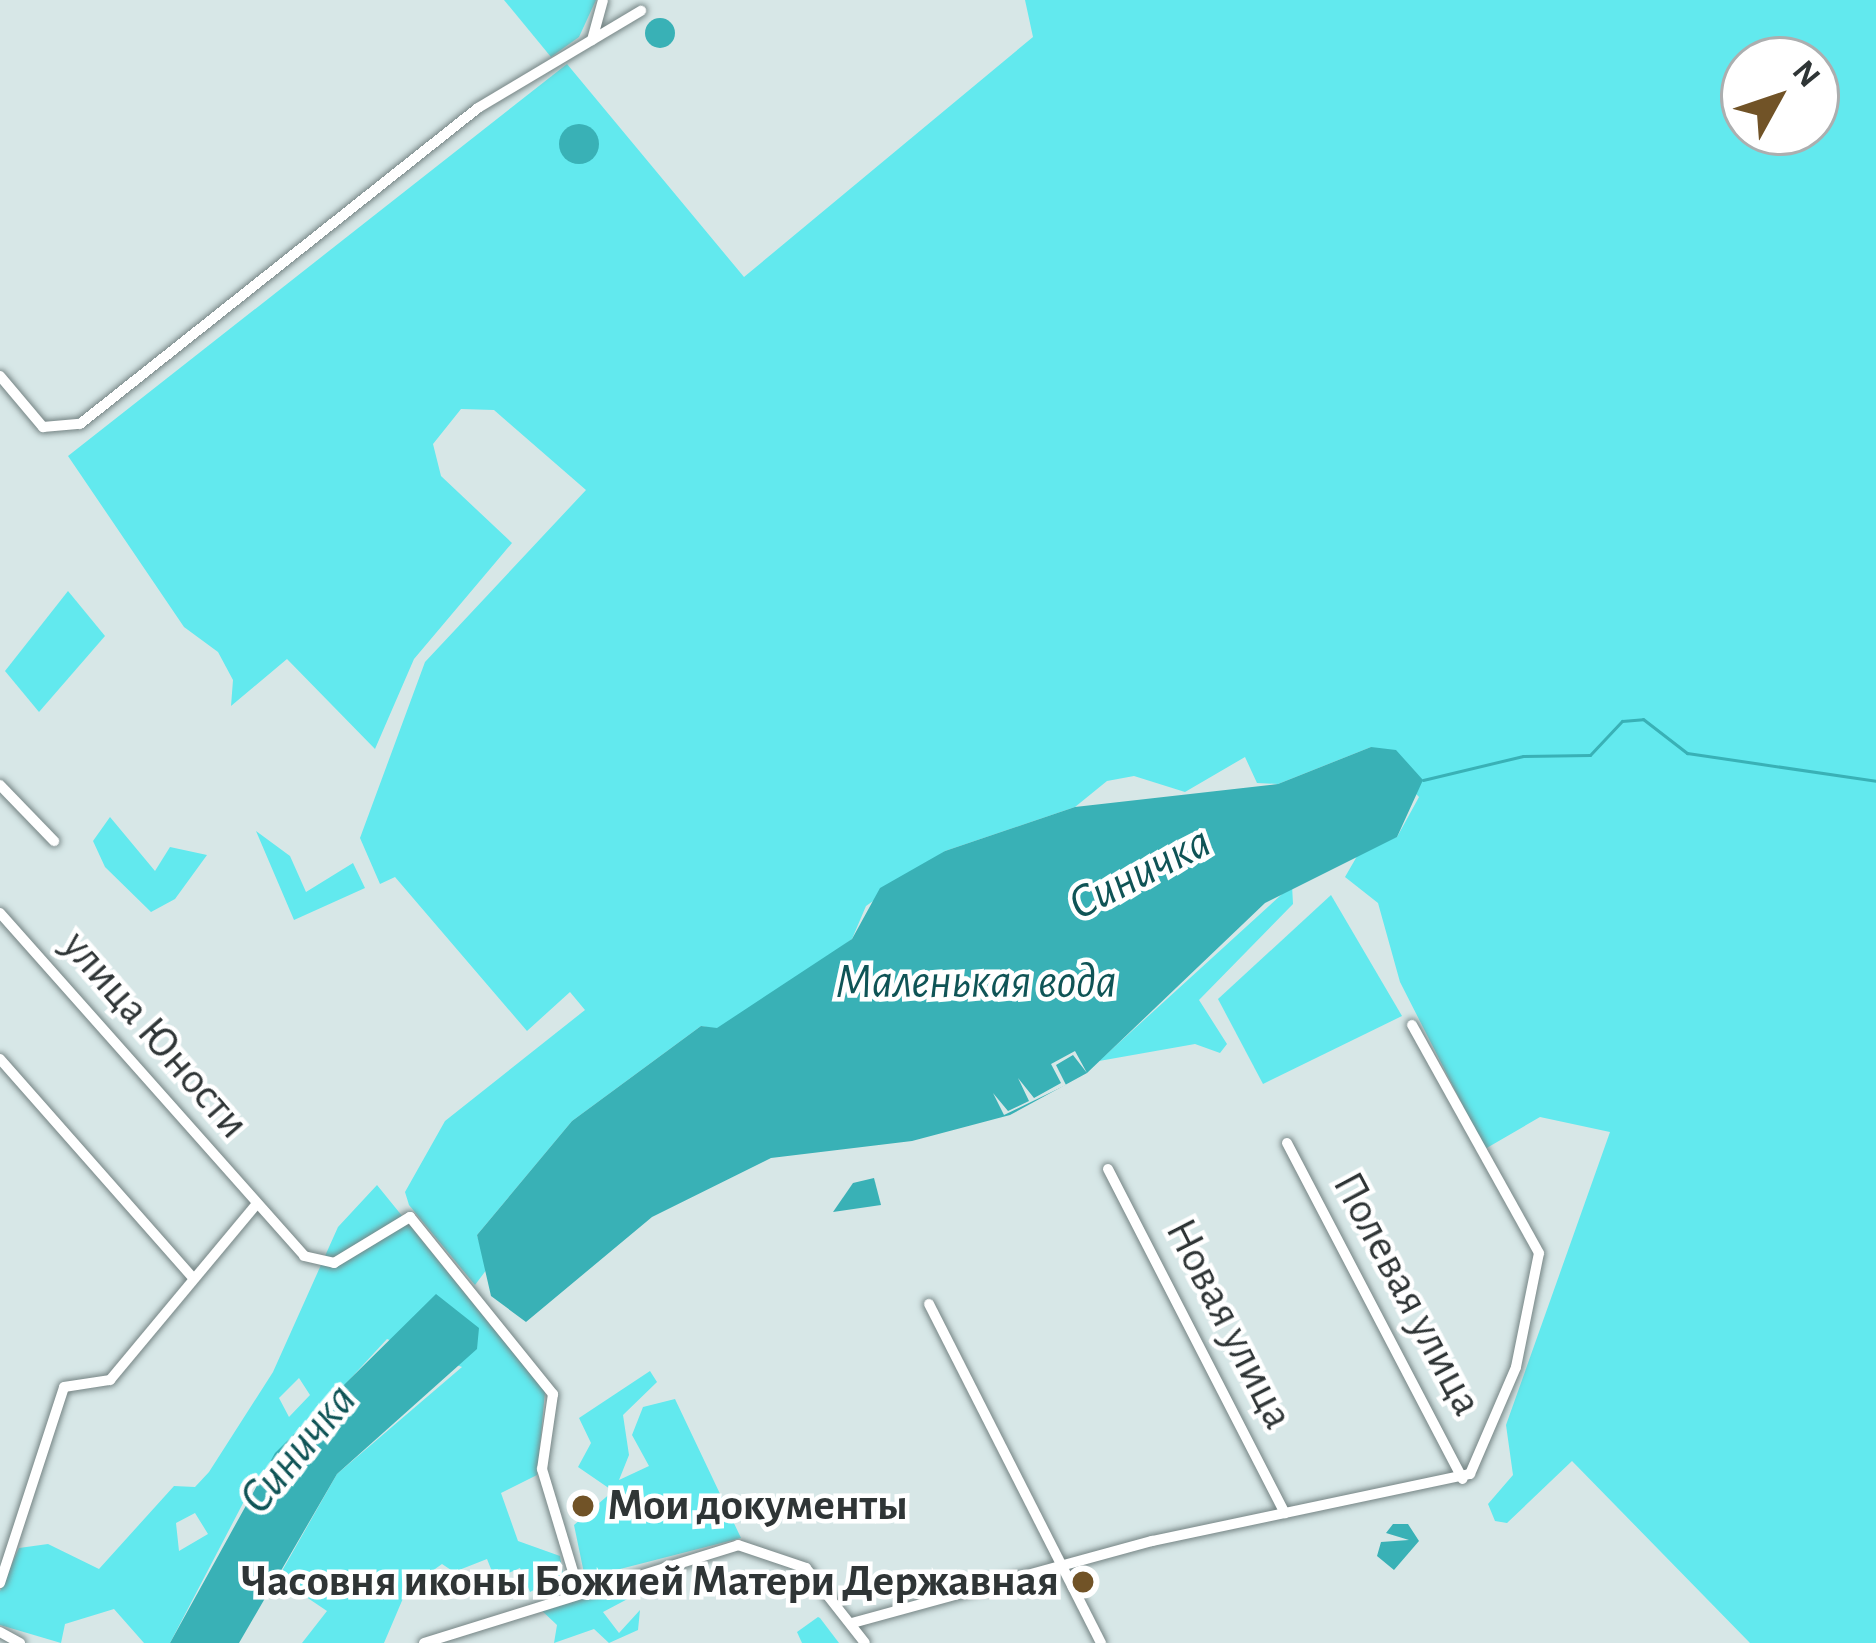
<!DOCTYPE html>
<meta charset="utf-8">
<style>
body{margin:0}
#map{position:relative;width:1876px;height:1643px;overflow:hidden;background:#d7e7e7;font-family:"Alegreya Sans",sans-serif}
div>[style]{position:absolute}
.green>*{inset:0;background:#62e9ee}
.water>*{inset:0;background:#39b1b6}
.round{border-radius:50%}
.pier>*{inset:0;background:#d7e7e7}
.stream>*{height:3px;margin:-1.5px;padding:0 1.5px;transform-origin:1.5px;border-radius:1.5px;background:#39b1b6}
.roads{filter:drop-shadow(0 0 3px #758484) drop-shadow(0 0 3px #758484)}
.minor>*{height:10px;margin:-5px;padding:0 5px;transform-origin:5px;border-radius:5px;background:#fff}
.dots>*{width:33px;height:33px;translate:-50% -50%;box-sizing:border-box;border:6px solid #fff;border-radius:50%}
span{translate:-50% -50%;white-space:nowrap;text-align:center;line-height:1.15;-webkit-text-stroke:9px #fff;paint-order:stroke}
.street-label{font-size:45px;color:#2f3536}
.poi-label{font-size:45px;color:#2f3536;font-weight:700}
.left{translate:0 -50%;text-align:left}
.right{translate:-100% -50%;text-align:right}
.water-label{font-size:48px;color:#0f5456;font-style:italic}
.north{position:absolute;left:1720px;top:36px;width:120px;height:120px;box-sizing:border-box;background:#fff;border:3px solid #acaeaf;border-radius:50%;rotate:50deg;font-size:33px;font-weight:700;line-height:48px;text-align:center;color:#2f3536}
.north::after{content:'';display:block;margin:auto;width:42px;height:54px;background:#715327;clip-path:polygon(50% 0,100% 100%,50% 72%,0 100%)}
</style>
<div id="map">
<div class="green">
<div style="clip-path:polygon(504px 0,596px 0,579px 37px,551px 57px)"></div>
<div style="clip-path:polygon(evenodd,1025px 0,1876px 0,1876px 1643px,1750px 1643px,1572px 1461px,1507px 1523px,1495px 1521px,1488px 1504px,1513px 1475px,1506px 1425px,1610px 1132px,1540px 1117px,1485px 1149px,1400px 982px,1378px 903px,1345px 877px,1364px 844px,1397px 837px,1419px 797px,1371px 747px,1278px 784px,1257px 783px,1245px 757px,1185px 792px,1134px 776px,1107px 781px,1075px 807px,945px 851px,866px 906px,852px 939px,820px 963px,717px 1029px,701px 1026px,572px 1121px,477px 1235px,487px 1269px,475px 1285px,409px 1205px,405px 1192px,445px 1121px,585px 1010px,570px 992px,527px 1031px,395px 877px,380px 884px,360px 838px,425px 662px,586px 490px,494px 410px,461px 409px,433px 444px,441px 476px,512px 543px,414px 659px,375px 749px,287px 659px,231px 706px,233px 680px,218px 652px,184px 627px,68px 456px,567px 64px,744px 277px,1033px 37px,1025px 0,1744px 60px,1816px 60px,1816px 132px,1744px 132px,1744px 60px)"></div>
<div style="clip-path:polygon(68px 591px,105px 636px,39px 712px,5px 671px)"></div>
<div style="clip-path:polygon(110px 817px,155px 871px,170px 847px,207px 855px,175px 899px,151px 912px,105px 867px,93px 841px)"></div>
<div style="clip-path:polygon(256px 831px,290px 856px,306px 892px,353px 863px,365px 888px,294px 920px)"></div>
<div style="clip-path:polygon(1292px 885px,1293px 904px,1199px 1000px,1227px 1044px,1220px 1053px,1195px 1044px,1099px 1061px)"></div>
<div style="clip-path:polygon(1331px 895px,1402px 1016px,1263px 1084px,1218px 999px)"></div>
<div style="clip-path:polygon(evenodd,377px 1185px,545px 1392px,537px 1475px,501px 1493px,518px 1541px,560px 1556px,563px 1575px,530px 1592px,520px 1568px,495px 1579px,487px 1559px,454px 1572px,442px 1564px,407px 1589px,384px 1643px,302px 1643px,327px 1611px,278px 1578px,337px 1474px,462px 1367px,387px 1339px,253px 1484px,170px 1643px,144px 1643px,114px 1609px,65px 1624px,61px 1643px,0 1625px,0 1591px,19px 1548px,48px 1544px,99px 1569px,174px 1486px,195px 1487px,209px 1472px,273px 1372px,338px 1227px,377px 1185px,299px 1378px,310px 1395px,289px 1417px,279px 1398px,299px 1378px,377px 1185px,195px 1513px,208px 1534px,179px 1551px,176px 1523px,195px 1513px)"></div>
<div style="clip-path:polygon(650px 1371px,657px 1382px,623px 1415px,629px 1455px,619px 1480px,649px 1466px,632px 1435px,643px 1407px,675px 1399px,741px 1538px,585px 1578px,574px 1525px,613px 1491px,578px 1467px,591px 1443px,579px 1418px)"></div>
<div style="clip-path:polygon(630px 1581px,637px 1594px,603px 1612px,619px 1633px,640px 1610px,638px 1630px,609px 1643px,594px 1629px,554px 1643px,557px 1625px,539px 1608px)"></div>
<div style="clip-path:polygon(818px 1617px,820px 1618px,839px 1643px,802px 1643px,797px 1632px)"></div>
</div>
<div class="water">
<div class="round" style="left:645px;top:18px;width:30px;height:30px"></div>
<div class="round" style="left:559px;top:124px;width:40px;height:40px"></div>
<div style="clip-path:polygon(1371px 747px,1396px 750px,1423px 780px,1397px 837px,1265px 903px,1087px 1073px,1010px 1115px,912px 1141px,771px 1158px,652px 1217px,526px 1322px,491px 1296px,477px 1235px,572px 1121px,701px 1026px,717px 1028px,852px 939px,880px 888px,945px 851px,1075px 807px,1278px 784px)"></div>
<div style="clip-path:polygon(874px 1178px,881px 1205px,833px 1212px,853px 1183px)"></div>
<div style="clip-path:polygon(436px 1294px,479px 1328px,477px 1349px,337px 1474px,239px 1643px,170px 1643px,275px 1453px)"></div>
<div style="clip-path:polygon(1393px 1524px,1408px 1524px,1419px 1541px,1394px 1570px,1377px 1556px,1381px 1542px,1409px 1540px,1386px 1533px)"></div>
</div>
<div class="pier">
<div style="clip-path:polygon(1075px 1051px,1087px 1073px,1073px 1055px,1056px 1065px,1066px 1085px,1004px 1115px,993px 1093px,1008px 1111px,1029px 1101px,1018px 1078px,1034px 1098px,1061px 1083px,1051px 1064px)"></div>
</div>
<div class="stream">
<div style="left:1423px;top:780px;width:103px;rotate:-13.5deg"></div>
<div style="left:1523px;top:756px;width:67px;rotate:-0.9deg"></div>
<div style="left:1590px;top:755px;width:47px;rotate:-46.7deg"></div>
<div style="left:1622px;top:721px;width:21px;rotate:-5deg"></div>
<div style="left:1643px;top:719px;width:56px;rotate:37.7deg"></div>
<div style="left:1687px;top:753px;width:191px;rotate:8.4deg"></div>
</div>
<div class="roads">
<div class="minor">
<div style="left:592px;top:40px;width:41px;rotate:-74.6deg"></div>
<div style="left:0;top:376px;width:67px;rotate:49.9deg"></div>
<div style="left:43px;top:427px;width:37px;rotate:-5deg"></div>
<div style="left:80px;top:424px;width:508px;rotate:-38.45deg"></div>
<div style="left:478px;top:108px;width:190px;rotate:-30.8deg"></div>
<div style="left:0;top:785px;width:78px;rotate:46deg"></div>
<div style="left:0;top:913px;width:458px;rotate:48.4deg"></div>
<div style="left:304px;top:1256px;width:31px;rotate:13deg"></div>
<div style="left:334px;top:1263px;width:89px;rotate:-31.2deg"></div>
<div style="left:410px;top:1217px;width:228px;rotate:51.1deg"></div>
<div style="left:553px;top:1394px;width:76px;rotate:98.3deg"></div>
<div style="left:542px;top:1469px;width:124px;rotate:73.2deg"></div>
<div style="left:0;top:1059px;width:290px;rotate:48.6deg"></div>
<div style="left:1287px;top:1143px;width:379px;rotate:62.4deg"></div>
<div style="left:1108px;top:1169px;width:387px;rotate:62.8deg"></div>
<div style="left:929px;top:1304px;width:380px;rotate:63.1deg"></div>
<div style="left:0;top:1583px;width:206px;rotate:-71.9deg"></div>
<div style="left:64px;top:1387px;width:47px;rotate:-8.7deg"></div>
<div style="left:110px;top:1380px;width:228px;rotate:-50.2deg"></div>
<div style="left:852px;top:1623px;width:311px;rotate:-15.3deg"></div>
<div style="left:1152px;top:1541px;width:325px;rotate:-11.9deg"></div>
<div style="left:1470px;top:1474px;width:116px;rotate:-66.7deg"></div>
<div style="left:1516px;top:1367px;width:116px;rotate:-78.6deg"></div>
<div style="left:1539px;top:1253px;width:261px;rotate:-119.1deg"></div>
<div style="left:0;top:1632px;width:23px;rotate:29deg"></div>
<div style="left:424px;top:1643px;width:329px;rotate:-17.3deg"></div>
<div style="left:738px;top:1545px;width:72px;rotate:18.7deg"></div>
<div style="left:806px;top:1568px;width:95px;rotate:51.8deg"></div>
</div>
</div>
<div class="dots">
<div style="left:583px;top:1506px;background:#715327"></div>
<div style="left:1083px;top:1582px;background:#715327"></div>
</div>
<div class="street-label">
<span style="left:155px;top:1035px;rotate:49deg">улица Юности</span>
<span style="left:1407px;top:1294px;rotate:62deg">Полевая улица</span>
<span style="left:1229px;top:1324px;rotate:63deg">Новая улица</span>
</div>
<div class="poi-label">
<span class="left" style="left:607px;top:1506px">Мои документы</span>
<span class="right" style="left:1059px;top:1582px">Часовня иконы Божией Матери Державная</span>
</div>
<div class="water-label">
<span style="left:1140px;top:874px;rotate:-27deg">Синичка</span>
<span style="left:976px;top:984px">Маленькая вода</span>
<span style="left:299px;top:1450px;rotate:-50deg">Синичка</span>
</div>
<div class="north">N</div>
</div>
